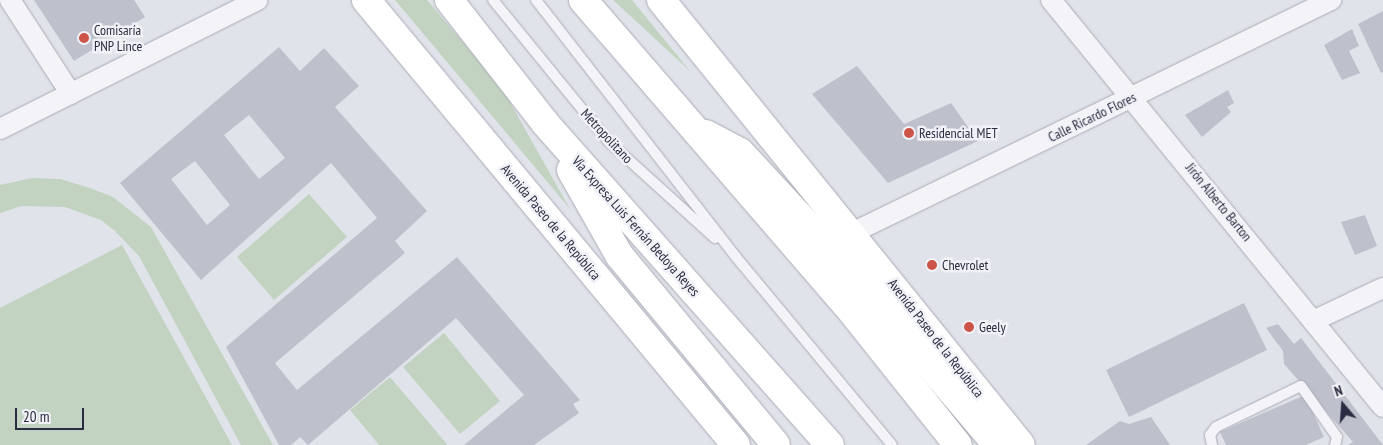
<!DOCTYPE html>
<meta charset="utf-8">
<style>
body{margin:0}
#map{position:relative;width:1383px;height:445px;overflow:hidden;background:#e1e3ea;font-family:"PT Sans Narrow",sans-serif}
div>[style]{position:absolute}
.green>*{inset:0;background:#c3d3c2}
.building>*{inset:0;background:#bec0cc}
.roads{filter:drop-shadow(0 0 1px #aaacb7) drop-shadow(0 0 1px #aaacb7)}
.service>*{height:10px;margin:-5px;padding:0 5px;transform-origin:5px;border-radius:5px;background:#f4f4f8}
.minor>*{height:20px;margin:-10px;padding:0 10px;transform-origin:10px;border-radius:10px;background:#f4f4f8}
.secondary>*{height:28px;margin:-14px;padding:0 14px;transform-origin:14px;border-radius:14px;background:#fff}
.motorway>*{height:28px;margin:-14px;padding:0 14px;transform-origin:14px;border-radius:14px;background:#fff}
.dots>*{width:14px;height:14px;translate:-50% -50%;box-sizing:border-box;border:2px solid #f1f2f7;border-radius:50%}
span{translate:-50% -50%;white-space:nowrap;text-align:center;line-height:1.15;-webkit-text-stroke:5px #f1f2f7;paint-order:stroke}
.poi-label{font-size:14px;color:#2a2d41}
.left{translate:0 -50%;text-align:left}
.street-label{font-size:14px;color:#2a2d41}
.north{position:absolute;left:1318px;top:380px;width:50px;height:50px;-webkit-text-stroke:4px #f1f2f7;paint-order:stroke;rotate:342deg;font-size:14px;font-weight:700;line-height:20px;text-align:center;color:#2a2d41}
.north::after{content:'';display:block;margin:auto;width:18px;height:22px;background:#2a2d41;clip-path:polygon(50% 0,100% 100%,50% 72%,0 100%)}
.scale{position:absolute;left:15px;top:408px;width:69px;height:22px;box-sizing:border-box;border:2px solid #2a2d41;border-top:0;padding-left:6px;font-size:15px;line-height:18px;white-space:nowrap;color:#2a2d41;-webkit-text-stroke:4px #f1f2f7;paint-order:stroke}
</style>
<div id="map">
<div class="green">
<div style="clip-path:polygon(395px 0,427px 0,502px 88px,570px 209px)"></div>
<div style="clip-path:polygon(613px 0,632px 0,690px 71px)"></div>
<div style="clip-path:polygon(32px 178px,60px 179px,90px 188px,113px 197px,151px 227px,273px 445px,241px 445px,139px 256px,115px 231px,101px 220px,65px 207px,22px 206px,0 213px,0 185px)"></div>
<div style="clip-path:polygon(309px 194px,347px 237px,274px 300px,237px 257px)"></div>
<div style="clip-path:polygon(122px 245px,232px 445px,0 445px,0 308px)"></div>
<div style="clip-path:polygon(444px 333px,500px 401px,460px 434px,403px 367px)"></div>
<div style="clip-path:polygon(390px 377px,447px 444px,447px 445px,379px 445px,350px 410px)"></div>
</div>
<div class="building">
<div style="clip-path:polygon(34px 0,134px 0,145px 17px,74px 61px)"></div>
<div style="clip-path:polygon(1383px 11px,1383px 72px,1381px 73px,1358px 24px)"></div>
<div style="clip-path:polygon(1352px 29px,1359px 46px,1349px 51px,1360px 73px,1342px 80px,1324px 45px)"></div>
<div style="clip-path:polygon(evenodd,279px 47px,300px 71px,324px 48px,359px 86px,335px 107px,427px 211px,395px 241px,405px 253px,275px 363px,297px 390px,457px 257px,580px 400px,573px 404px,579px 413px,534px 445px,464px 445px,524px 395px,456px 318px,308px 445px,300px 437px,291px 445px,279px 445px,226px 347px,377px 218px,331px 163px,201px 280px,120px 183px,279px 47px,249px 115px,285px 158px,259px 179px,224px 135px,249px 115px,279px 47px,195px 161px,230px 205px,207px 225px,171px 179px,195px 161px)"></div>
<div style="clip-path:polygon(857px 66px,904px 124px,951px 103px,978px 141px,888px 183px,812px 94px)"></div>
<div style="clip-path:polygon(1228px 90px,1234px 103px,1227px 107px,1231px 112px,1202px 137px,1185px 115px)"></div>
<div style="clip-path:polygon(1365px 215px,1377px 246px,1355px 255px,1341px 222px)"></div>
<div style="clip-path:polygon(1244px 303px,1267px 350px,1129px 417px,1106px 370px)"></div>
<div style="clip-path:polygon(1278px 324px,1294px 344px,1301px 338px,1383px 445px,1348px 445px,1353px 442px,1284px 364px,1283px 351px,1266px 328px)"></div>
<div style="clip-path:polygon(1305px 395px,1324px 437px,1306px 445px,1226px 445px,1220px 432px)"></div>
<div style="clip-path:polygon(1151px 417px,1170px 445px,1086px 445px,1120px 421px,1129px 424px)"></div>
</div>
<div class="roads">
<div class="service">
<div style="left:493px;top:0;width:183px;rotate:50.8deg"></div>
<div style="left:609px;top:142px;width:143px;rotate:42.2deg"></div>
<div style="left:536px;top:0;width:326px;rotate:52.1deg"></div>
<div style="left:736px;top:257px;width:244px;rotate:50.3deg"></div>
<div style="left:1212px;top:445px;width:10px;rotate:-101deg"></div>
<div style="left:1210px;top:435px;width:10px;rotate:-53deg"></div>
<div style="left:1216px;top:427px;width:94px;rotate:-25.8deg"></div>
<div style="left:1301px;top:386px;width:62px;rotate:54.8deg"></div>
<div style="left:1337px;top:437px;width:8px;rotate:104deg"></div>
</div>
<div class="minor">
<div style="left:10px;top:0;width:112px;rotate:57deg"></div>
<div style="left:1051px;top:0;width:525px;rotate:50.8deg"></div>
<div style="left:0;top:129px;width:288px;rotate:-26.6deg"></div>
<div style="left:852px;top:233px;width:533px;rotate:-25.94deg"></div>
<div style="left:1315px;top:320px;width:75px;rotate:-25.2deg"></div>
</div>
<div class="secondary">
<div style="left:366px;top:0;width:579px;rotate:50.26deg"></div>
<div style="left:661px;top:0;width:572px;rotate:51.03deg"></div>
</div>
<div class="motorway">
<div style="left:449px;top:0;width:156px;rotate:52deg"></div>
<div style="left:545px;top:123px;width:430px;rotate:48.5deg"></div>
<div style="left:583px;top:0;width:401px;rotate:49.2deg"></div>
<div style="left:845px;top:303px;width:181px;rotate:51.5deg"></div>
<div style="left:706px;top:134px;width:38px;rotate:28deg"></div>
<div style="left:740px;top:152px;width:150px;rotate:47.2deg"></div>
<div style="left:842px;top:262px;width:240px;rotate:49.7deg"></div>
<div style="left:571px;top:170px;width:98px;rotate:60.5deg"></div>
<div style="left:619px;top:255px;width:246px;rotate:50.4deg"></div>
</div>
</div>
<div class="dots">
<div style="left:84px;top:38px;background:#cc5448"></div>
<div style="left:909px;top:133px;background:#cc5448"></div>
<div style="left:932px;top:265px;background:#cc5448"></div>
<div style="left:969px;top:327px;background:#cc5448"></div>
</div>
<div class="poi-label">
<span class="left" style="left:94px;top:38px">Comisaría<br>PNP Lince</span>
<span class="left" style="left:919px;top:133px">Residencial MET</span>
<span class="left" style="left:942px;top:265px">Chevrolet</span>
<span class="left" style="left:979px;top:327px">Geely</span>
</div>
<div class="street-label">
<span style="left:1092px;top:117px;rotate:-26deg">Calle Ricardo Flores</span>
<span style="left:607px;top:136px;rotate:47deg">Metropolitano</span>
<span style="left:1219px;top:202px;rotate:51deg">Jirón Alberto Barton</span>
<span style="left:551px;top:222px;rotate:50deg">Avenida Paseo de la República</span>
<span style="left:636px;top:226px;rotate:48deg">Vía Expresa Luis Fernán Bedoya Reyes</span>
<span style="left:936px;top:338px;rotate:52deg">Avenida Paseo de la República</span>
</div>
<div class="north">N</div>
<div class="scale">20 m</div>
</div>
